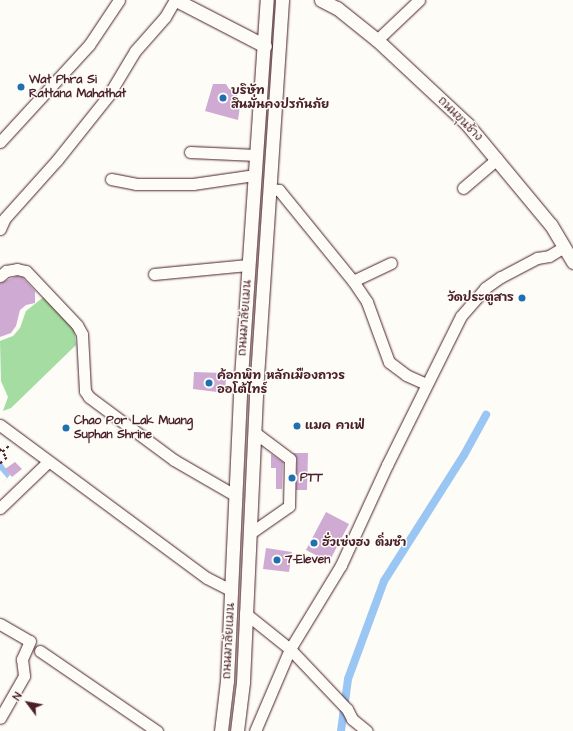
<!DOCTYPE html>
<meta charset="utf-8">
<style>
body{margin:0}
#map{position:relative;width:573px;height:731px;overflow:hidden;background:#fdfcf7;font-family:"Architects Daughter","Playpen Sans Thai",sans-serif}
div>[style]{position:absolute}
.green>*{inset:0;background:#a4dca1}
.water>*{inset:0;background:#9ac6f4}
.canal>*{height:8px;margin:-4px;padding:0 4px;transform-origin:4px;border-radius:4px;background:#9ac6f4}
.building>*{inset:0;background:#cfaad2}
.path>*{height:1.5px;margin-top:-0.75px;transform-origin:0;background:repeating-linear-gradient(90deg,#4a1f2b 0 3px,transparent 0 6px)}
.roads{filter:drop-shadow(0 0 1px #4a1f2b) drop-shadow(0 0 1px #4a1f2b)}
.minor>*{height:11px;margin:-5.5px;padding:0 5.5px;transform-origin:5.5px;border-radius:5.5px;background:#fdfcf7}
.major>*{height:13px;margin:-6.5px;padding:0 6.5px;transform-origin:6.5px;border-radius:6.5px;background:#fdfcf7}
.dots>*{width:11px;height:11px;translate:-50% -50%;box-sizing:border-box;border:2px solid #fdfcf7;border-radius:50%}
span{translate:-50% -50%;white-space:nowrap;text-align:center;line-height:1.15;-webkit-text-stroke:3px #fdfcf7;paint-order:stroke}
.poi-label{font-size:12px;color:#4a1f2b;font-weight:700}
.left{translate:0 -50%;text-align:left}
.right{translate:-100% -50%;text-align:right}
.street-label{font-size:12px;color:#4a1f2b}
.north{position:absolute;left:8px;top:683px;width:40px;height:40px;-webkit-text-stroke:3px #fdfcf7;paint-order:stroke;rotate:302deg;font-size:11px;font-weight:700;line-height:16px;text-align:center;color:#4a1f2b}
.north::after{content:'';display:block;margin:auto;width:14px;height:18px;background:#4a1f2b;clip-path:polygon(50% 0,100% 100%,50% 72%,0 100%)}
</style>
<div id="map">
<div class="green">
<div style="clip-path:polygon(45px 296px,74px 329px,76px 345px,11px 408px,3px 411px,8px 397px,1px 381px,0 341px,13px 336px,20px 328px,26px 311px)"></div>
</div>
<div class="water">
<div style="clip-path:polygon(0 460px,10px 475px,1px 485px,7px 478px,0 470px)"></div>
</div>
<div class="canal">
<div style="left:341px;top:731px;width:52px;rotate:-82.3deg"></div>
<div style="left:348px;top:679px;width:104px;rotate:-69.8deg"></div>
<div style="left:384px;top:581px;width:149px;rotate:-57.6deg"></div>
<div style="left:464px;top:455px;width:46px;rotate:-61.2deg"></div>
</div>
<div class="building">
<div style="clip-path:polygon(213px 84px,226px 84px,229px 89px,238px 91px,235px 104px,240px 106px,238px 120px,205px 111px)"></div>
<div style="clip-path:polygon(17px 276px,22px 277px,35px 291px,35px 303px,26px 305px,20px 310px,16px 326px,11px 333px,0 337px,0 283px)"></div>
<div style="clip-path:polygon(194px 372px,222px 373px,226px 378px,225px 393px,193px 389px)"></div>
<div style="clip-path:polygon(293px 453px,308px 453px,307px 490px,296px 490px,297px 459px)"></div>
<div style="clip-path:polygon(271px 454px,283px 462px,282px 489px,276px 489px,276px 468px,271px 468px)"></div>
<div style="clip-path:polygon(15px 462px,22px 469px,12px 477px,5px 469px)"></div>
<div style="clip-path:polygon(326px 512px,349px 524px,329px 562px,306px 550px)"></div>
<div style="clip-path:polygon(266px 548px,292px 552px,289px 572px,263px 569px)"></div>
</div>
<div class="path">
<div style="left:0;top:449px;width:11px;rotate:52deg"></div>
<div style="left:7px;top:458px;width:9px;rotate:139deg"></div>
<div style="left:2px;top:452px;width:12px;rotate:-42deg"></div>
</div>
<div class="roads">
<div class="minor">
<div style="left:377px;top:40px;width:58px;rotate:-43.6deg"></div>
<div style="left:0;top:142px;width:132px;rotate:-47.5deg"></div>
<div style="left:89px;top:45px;width:54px;rotate:-56.3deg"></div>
<div style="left:190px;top:152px;width:66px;rotate:2.6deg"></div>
<div style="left:111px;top:179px;width:25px;rotate:11deg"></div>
<div style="left:136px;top:184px;width:57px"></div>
<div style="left:193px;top:184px;width:63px;rotate:-8.3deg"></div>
<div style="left:463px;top:188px;width:45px;rotate:-40.5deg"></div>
<div style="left:270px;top:189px;width:9px;rotate:6deg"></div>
<div style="left:279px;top:190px;width:117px;rotate:50.9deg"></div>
<div style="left:353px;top:281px;width:25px;rotate:56deg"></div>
<div style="left:367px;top:302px;width:64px;rotate:69.9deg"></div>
<div style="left:389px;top:362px;width:21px;rotate:37deg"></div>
<div style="left:406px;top:375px;width:22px;rotate:24deg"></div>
<div style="left:0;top:229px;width:12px;rotate:-66deg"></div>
<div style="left:5px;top:218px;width:78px;rotate:-48.1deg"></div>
<div style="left:57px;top:160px;width:82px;rotate:-51.4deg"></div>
<div style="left:108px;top:96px;width:52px;rotate:-59deg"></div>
<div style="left:135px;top:51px;width:45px;rotate:-48.6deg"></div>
<div style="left:165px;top:17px;width:20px;rotate:-60deg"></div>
<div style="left:154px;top:274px;width:94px;rotate:-5.5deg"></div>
<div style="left:0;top:276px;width:8px;rotate:-40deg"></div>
<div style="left:6px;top:271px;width:11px;rotate:-10deg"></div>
<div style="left:17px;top:269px;width:9px;rotate:13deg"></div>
<div style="left:26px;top:271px;width:74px;rotate:46.6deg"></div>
<div style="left:77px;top:325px;width:10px;rotate:61deg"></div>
<div style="left:82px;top:334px;width:57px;rotate:87deg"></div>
<div style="left:85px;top:391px;width:7px;rotate:56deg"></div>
<div style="left:89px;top:397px;width:106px;rotate:36.5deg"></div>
<div style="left:174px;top:460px;width:72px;rotate:30.1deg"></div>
<div style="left:353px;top:281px;width:42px;rotate:-25.3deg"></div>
<div style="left:0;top:425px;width:257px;rotate:36.5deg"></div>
<div style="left:207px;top:578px;width:27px;rotate:27deg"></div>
<div style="left:0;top:508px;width:66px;rotate:-43.8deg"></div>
<div style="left:249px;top:534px;width:49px;rotate:-35deg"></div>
<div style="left:289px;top:506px;width:47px;rotate:-88.8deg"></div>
<div style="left:290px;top:459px;width:45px;rotate:-143.1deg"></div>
<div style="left:245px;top:613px;width:58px;rotate:38.7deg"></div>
<div style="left:290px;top:649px;width:83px;rotate:46.5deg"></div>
<div style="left:347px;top:709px;width:11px;rotate:63deg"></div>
<div style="left:352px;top:719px;width:19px;rotate:39deg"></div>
<div style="left:0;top:624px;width:34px;rotate:30deg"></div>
<div style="left:30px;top:641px;width:20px;rotate:114deg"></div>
<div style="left:22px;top:659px;width:17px;rotate:83deg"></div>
<div style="left:24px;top:676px;width:48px;rotate:119.7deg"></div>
<div style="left:40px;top:651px;width:142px;rotate:34.4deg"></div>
<div style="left:255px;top:731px;width:89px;rotate:-66.9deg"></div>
<div style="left:290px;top:649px;width:98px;rotate:-58.7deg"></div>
<div style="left:341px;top:565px;width:110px;rotate:-65.3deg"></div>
<div style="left:387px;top:465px;width:166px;rotate:-63.6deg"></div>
<div style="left:461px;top:316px;width:37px;rotate:-49deg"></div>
<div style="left:485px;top:288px;width:19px;rotate:-35deg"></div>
<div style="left:501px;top:277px;width:41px;rotate:-27.8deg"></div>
<div style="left:537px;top:258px;width:12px;rotate:-9deg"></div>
<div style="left:549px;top:256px;width:17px;rotate:-31deg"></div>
</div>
<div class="major">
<div style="left:176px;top:0;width:100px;rotate:27.3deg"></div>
<div style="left:321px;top:0;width:18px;rotate:27deg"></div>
<div style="left:337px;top:8px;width:51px;rotate:38.7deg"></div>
<div style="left:377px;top:40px;width:123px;rotate:43deg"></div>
<div style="left:467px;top:124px;width:131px;rotate:50.3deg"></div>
<div style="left:551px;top:225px;width:43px;rotate:59.3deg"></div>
<div style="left:221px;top:731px;width:50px;rotate:-83.2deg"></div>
<div style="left:227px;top:681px;width:304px;rotate:-87.4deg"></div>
<div style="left:241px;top:377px;width:378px;rotate:-86.1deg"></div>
<div style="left:237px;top:731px;width:49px;rotate:-83deg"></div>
<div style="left:243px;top:682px;width:305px;rotate:-87.4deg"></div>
<div style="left:257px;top:377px;width:378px;rotate:-86.2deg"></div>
</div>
</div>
<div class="dots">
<div style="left:21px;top:87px;background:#1f6fb2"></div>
<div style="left:223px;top:98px;background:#1f6fb2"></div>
<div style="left:522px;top:298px;background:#1f6fb2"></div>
<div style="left:209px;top:383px;background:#1f6fb2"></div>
<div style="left:297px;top:426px;background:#1f6fb2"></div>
<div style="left:66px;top:428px;background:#1f6fb2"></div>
<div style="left:292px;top:478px;background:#1f6fb2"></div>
<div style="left:314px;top:543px;background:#1f6fb2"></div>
<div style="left:277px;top:560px;background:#1f6fb2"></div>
</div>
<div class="poi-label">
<span class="left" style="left:29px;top:87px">Wat Phra Si<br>Rattana Mahathat</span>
<span class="left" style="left:231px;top:98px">บริษัท<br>สินมั่นคงปรกันภัย</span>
<span class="right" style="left:514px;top:298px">วัดประตูสาร</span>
<span class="left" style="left:217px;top:383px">ค้อกพิท หลักเมืองถาวร<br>ออโต้ไทร์</span>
<span class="left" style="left:74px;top:428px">Chao Por Lak Muang<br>Suphan Shrine</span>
<span class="left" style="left:305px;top:426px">แมค คาเฟ่</span>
<span class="left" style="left:300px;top:478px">PTT</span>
<span class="left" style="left:322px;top:543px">ฮั่วเซ่งฮง ติ่มซำ</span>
<span class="left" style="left:285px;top:560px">7-Eleven</span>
</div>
<div class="street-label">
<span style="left:460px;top:119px;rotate:45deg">ถนนขุนช้าง</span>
<span style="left:245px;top:318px;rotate:-86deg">ถนนมาลัยแมน</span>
<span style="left:229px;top:641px;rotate:-87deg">ถนนมาลัยแมน</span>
</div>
<div class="north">N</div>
</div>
